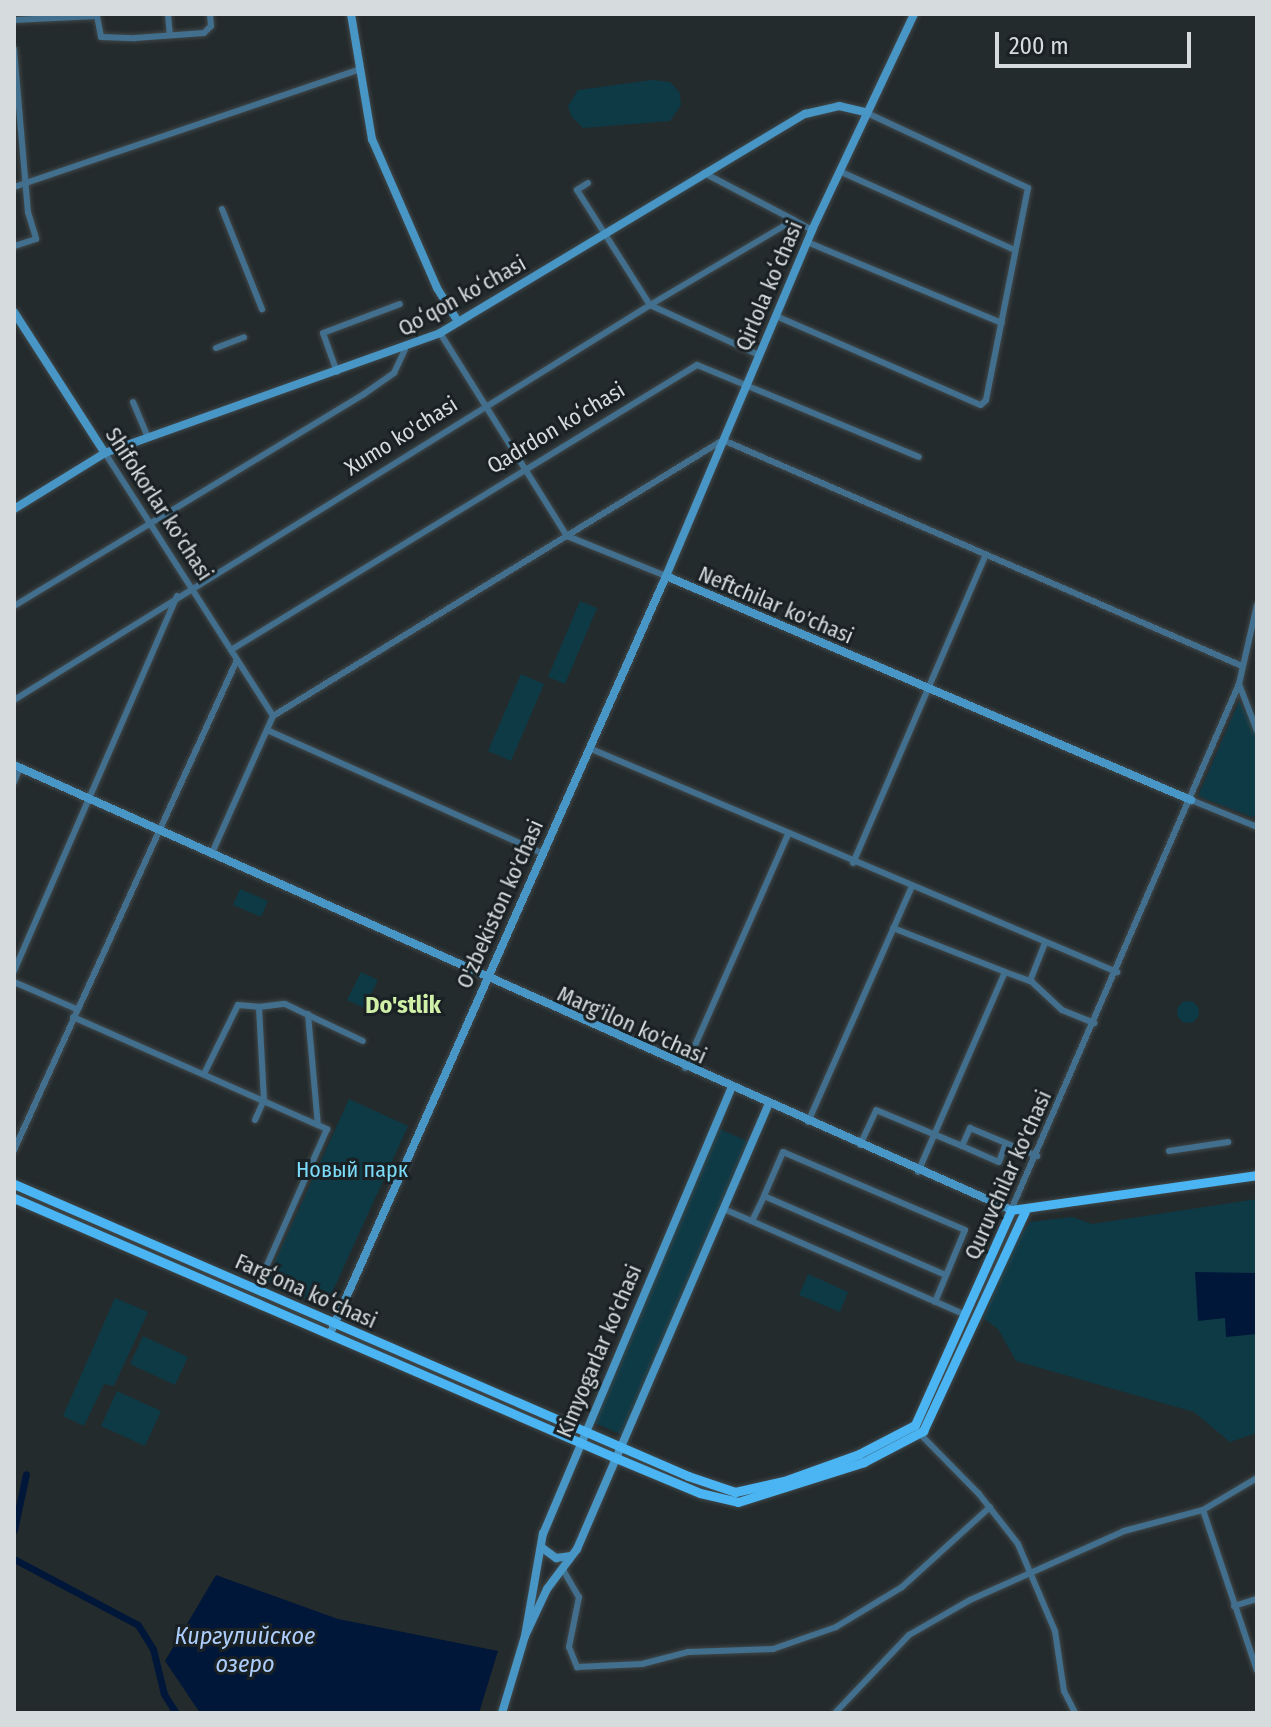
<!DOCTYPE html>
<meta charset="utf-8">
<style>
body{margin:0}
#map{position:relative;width:1271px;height:1727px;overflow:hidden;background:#242b2d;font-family:"Fira Sans Condensed",sans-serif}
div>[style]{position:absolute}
.green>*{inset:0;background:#0e3a46}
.round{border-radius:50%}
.water>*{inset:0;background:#00173a}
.canal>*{height:7px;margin:-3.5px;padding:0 3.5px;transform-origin:3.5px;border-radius:3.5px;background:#00173a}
.roads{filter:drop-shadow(0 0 2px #404749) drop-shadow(0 0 2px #404749)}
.street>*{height:6px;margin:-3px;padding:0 3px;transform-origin:3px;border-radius:3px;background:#416f8d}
.secondary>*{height:8px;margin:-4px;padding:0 4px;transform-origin:4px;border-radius:4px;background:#4896c6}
.primary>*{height:9px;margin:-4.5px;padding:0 4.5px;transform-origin:4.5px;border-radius:4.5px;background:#4bb4f2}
span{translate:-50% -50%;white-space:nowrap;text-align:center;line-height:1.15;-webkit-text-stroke:6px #1a2124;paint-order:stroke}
.street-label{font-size:22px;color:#d6dbdd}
.park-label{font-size:22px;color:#7bdbf8}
.neighbourhood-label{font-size:24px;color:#d1f0a7;font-weight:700}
.water-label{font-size:24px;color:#adcefc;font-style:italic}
.frame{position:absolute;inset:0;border:16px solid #d6dbdd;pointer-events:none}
.scale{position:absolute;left:995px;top:32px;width:196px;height:36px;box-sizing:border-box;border:4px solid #d6dbdd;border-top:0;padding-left:10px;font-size:24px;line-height:28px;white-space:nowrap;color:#d6dbdd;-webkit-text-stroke:6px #1a2124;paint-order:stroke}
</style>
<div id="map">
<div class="green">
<div style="clip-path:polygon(652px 80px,670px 82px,680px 93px,681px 105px,670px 121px,583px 128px,571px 116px,568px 106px,578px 90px)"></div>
<div style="clip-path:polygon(580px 601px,597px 608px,565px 684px,548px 677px)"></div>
<div style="clip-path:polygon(521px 674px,544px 684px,511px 761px,488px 751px)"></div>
<div style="clip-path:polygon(1239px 701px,1257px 733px,1257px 815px,1252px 817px,1198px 796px)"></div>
<div style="clip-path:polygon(240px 889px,268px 901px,261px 917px,233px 905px)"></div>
<div style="clip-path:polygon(361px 972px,378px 980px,364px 1008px,347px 1000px)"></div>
<div class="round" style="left:1177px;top:1001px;width:22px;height:22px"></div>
<div style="clip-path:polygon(349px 1099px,408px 1126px,325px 1308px,266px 1281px)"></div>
<div style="clip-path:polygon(715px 1127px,752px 1143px,625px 1436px,588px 1420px)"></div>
<div style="clip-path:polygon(1257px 1199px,1257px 1433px,1230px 1442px,1194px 1412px,1016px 1361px,998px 1329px,983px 1318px,1014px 1245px,1030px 1222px,1072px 1217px,1092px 1224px)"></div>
<div style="clip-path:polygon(808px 1274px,848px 1292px,840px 1312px,799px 1295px)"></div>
<div style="clip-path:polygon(115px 1298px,148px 1312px,114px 1386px,104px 1384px,84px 1426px,63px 1416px)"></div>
<div style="clip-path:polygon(143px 1336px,188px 1357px,175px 1385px,130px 1364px)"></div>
<div style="clip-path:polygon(117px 1391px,161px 1411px,145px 1446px,101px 1426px)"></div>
</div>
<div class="water">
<div style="clip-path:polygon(1195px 1272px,1257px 1273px,1257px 1334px,1226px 1337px,1225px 1318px,1198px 1321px)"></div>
<div style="clip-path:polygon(216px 1575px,338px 1619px,498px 1651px,479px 1713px,200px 1713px,165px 1661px)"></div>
</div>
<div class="canal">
<div style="left:14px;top:1530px;width:57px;rotate:-77.9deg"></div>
<div style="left:14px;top:1559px;width:140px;rotate:28deg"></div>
<div style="left:138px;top:1625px;width:28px;rotate:58deg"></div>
<div style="left:153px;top:1649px;width:46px;rotate:76.3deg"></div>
<div style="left:164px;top:1694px;width:22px;rotate:58deg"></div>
</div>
<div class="roads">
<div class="street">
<div style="left:168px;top:14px;width:21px;rotate:85deg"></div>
<div style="left:14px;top:20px;width:83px;rotate:-2.8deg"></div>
<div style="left:97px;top:16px;width:21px;rotate:79deg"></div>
<div style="left:101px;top:37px;width:34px;rotate:2deg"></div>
<div style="left:135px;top:38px;width:69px;rotate:-4.1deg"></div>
<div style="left:204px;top:33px;width:10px;rotate:-45deg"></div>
<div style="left:211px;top:26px;width:12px;rotate:-95deg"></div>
<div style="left:14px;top:49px;width:164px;rotate:85.1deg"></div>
<div style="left:28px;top:212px;width:28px;rotate:73deg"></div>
<div style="left:36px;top:239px;width:23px;rotate:162deg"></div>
<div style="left:839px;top:171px;width:193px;rotate:24.2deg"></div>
<div style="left:704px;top:173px;width:102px;rotate:27.6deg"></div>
<div style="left:588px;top:183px;width:13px;rotate:148deg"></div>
<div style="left:577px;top:190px;width:136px;rotate:57.6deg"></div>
<div style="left:650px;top:305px;width:120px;rotate:24.6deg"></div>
<div style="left:14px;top:187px;width:362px;rotate:-18.8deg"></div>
<div style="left:222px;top:209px;width:108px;rotate:68.2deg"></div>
<div style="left:807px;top:242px;width:211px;rotate:22.6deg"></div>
<div style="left:776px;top:316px;width:223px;rotate:23.5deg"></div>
<div style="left:981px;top:405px;width:7px;rotate:-45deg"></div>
<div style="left:986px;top:400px;width:216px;rotate:-78.8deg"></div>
<div style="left:1028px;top:188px;width:180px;rotate:-155deg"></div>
<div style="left:440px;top:333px;width:239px;rotate:58deg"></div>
<div style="left:567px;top:536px;width:107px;rotate:22deg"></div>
<div style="left:216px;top:348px;width:30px;rotate:-21deg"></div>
<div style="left:337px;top:372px;width:41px;rotate:-109.7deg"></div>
<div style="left:323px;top:333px;width:82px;rotate:-20.6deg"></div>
<div style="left:133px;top:402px;width:39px;rotate:67deg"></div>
<div style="left:105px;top:453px;width:312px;rotate:57.4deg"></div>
<div style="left:14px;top:606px;width:409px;rotate:-31.2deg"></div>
<div style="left:364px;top:394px;width:37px;rotate:-35deg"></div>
<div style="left:394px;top:373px;width:26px;rotate:-65deg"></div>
<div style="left:231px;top:650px;width:546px;rotate:-31.45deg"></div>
<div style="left:697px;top:365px;width:240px;rotate:22.5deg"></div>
<div style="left:1239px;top:684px;width:50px;rotate:69deg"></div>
<div style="left:14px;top:700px;width:749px;rotate:-31.84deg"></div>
<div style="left:650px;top:305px;width:167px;rotate:-30.6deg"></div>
<div style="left:794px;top:220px;width:21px;rotate:29deg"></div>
<div style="left:267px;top:730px;width:301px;rotate:24.1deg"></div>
<div style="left:589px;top:748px;width:574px;rotate:22.99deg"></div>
<div style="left:14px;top:782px;width:15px;rotate:-67deg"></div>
<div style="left:1191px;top:800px;width:71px;rotate:22.2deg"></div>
<div style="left:212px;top:853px;width:150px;rotate:-66deg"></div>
<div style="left:273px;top:716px;width:528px;rotate:-31.52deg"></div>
<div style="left:723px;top:440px;width:566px;rotate:23.53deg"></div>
<div style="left:853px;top:863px;width:336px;rotate:-66.7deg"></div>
<div style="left:893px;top:928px;width:120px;rotate:21.4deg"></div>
<div style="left:14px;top:971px;width:409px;rotate:-66.5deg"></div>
<div style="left:1030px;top:981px;width:41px;rotate:-68.5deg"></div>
<div style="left:14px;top:982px;width:68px;rotate:23.5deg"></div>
<div style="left:308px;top:1014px;width:111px;rotate:84.9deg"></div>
<div style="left:73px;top:1017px;width:278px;rotate:23.8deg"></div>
<div style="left:327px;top:1129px;width:174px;rotate:113.8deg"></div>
<div style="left:685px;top:1068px;width:256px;rotate:-66.2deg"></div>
<div style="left:204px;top:1074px;width:77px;rotate:-63.8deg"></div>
<div style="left:238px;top:1005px;width:21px;rotate:5deg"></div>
<div style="left:255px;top:1120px;width:22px;rotate:-66deg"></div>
<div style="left:264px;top:1100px;width:93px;rotate:-93.1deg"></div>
<div style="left:259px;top:1007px;width:26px;rotate:-7deg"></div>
<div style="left:285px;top:1004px;width:86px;rotate:25.4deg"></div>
<div style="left:808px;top:1122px;width:256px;rotate:-66.2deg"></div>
<div style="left:860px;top:1145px;width:38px;rotate:-65deg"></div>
<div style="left:876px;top:1110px;width:93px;rotate:22.7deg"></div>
<div style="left:962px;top:1146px;width:20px;rotate:-66deg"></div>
<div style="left:970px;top:1128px;width:73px;rotate:22.7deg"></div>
<div style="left:962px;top:1146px;width:40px;rotate:23.4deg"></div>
<div style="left:999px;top:1162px;width:20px;rotate:-70deg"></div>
<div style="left:14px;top:1150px;width:538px;rotate:-65.53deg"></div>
<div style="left:1169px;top:1151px;width:60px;rotate:-8.7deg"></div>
<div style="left:918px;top:1172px;width:218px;rotate:-66.5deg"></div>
<div style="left:1005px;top:972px;width:29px;rotate:20deg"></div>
<div style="left:1032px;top:982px;width:41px;rotate:43deg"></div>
<div style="left:1062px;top:1010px;width:35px;rotate:22deg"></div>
<div style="left:724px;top:1209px;width:264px;rotate:23.7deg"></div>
<div style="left:1011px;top:1210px;width:573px;rotate:-66.57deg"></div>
<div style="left:1239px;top:684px;width:81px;rotate:-77.2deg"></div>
<div style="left:752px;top:1221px;width:28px;rotate:-64deg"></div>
<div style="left:935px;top:1302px;width:78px;rotate:-67.4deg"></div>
<div style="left:965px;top:1230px;width:198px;rotate:-156.8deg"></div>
<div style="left:783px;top:1152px;width:48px;rotate:113.4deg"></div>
<div style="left:764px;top:1196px;width:198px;rotate:23.5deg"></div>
<div style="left:920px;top:1434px;width:84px;rotate:45.5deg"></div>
<div style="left:979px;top:1494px;width:63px;rotate:52deg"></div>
<div style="left:1018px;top:1544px;width:95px;rotate:67deg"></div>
<div style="left:1055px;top:1631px;width:61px;rotate:81.5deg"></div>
<div style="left:1064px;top:1691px;width:25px;rotate:63deg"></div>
<div style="left:1203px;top:1510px;width:169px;rotate:71.4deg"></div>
<div style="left:562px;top:1568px;width:34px;rotate:60deg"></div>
<div style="left:579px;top:1597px;width:51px;rotate:101.3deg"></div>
<div style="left:569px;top:1647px;width:22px;rotate:68deg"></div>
<div style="left:577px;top:1667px;width:65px;rotate:-2.6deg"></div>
<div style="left:642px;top:1664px;width:48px;rotate:-14.6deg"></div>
<div style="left:688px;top:1652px;width:85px;rotate:-2deg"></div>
<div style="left:773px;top:1649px;width:67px;rotate:-19.2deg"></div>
<div style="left:836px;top:1627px;width:77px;rotate:-31.2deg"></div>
<div style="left:902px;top:1587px;width:119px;rotate:-42.3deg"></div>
<div style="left:1234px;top:1606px;width:24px;rotate:-17deg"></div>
<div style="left:835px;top:1713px;width:108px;rotate:-46.5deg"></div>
<div style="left:909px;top:1635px;width:70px;rotate:-29.8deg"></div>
<div style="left:970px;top:1600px;width:169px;rotate:-24.1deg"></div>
<div style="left:1124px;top:1531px;width:82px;rotate:-14.9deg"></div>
<div style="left:1203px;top:1510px;width:63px;rotate:-30.7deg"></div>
</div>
<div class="secondary">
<div style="left:351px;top:14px;width:127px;rotate:80.5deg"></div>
<div style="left:372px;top:139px;width:163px;rotate:66.4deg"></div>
<div style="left:437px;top:288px;width:40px;rotate:58deg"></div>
<div style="left:14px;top:312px;width:168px;rotate:57.2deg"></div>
<div style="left:14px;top:509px;width:107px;rotate:-31.6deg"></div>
<div style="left:105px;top:453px;width:356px;rotate:-19.7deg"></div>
<div style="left:440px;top:333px;width:426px;rotate:-31deg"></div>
<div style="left:805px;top:114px;width:35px;rotate:-13deg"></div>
<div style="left:839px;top:106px;width:27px;rotate:13deg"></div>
<div style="left:666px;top:576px;width:571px;rotate:23.11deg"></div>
<div style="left:14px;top:765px;width:1092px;rotate:24.05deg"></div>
<div style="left:731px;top:1089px;width:482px;rotate:112.9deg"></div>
<div style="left:543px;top:1533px;width:105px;rotate:99.9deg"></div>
<div style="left:525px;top:1636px;width:52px;rotate:-64.9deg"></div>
<div style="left:547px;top:1589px;width:50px;rotate:-53.1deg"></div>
<div style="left:577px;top:1549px;width:483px;rotate:-66.7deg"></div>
<div style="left:330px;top:1334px;width:829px;rotate:-66.09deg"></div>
<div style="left:666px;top:576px;width:376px;rotate:-67.1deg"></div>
<div style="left:812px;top:230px;width:239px;rotate:-64.7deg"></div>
<div style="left:541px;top:1547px;width:19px;rotate:36deg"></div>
<div style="left:556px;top:1558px;width:15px;rotate:-8deg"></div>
<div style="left:502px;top:1713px;width:80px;rotate:-73.4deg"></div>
</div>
<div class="primary">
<div style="left:14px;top:1184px;width:735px;rotate:23.42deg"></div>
<div style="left:688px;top:1476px;width:50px;rotate:18.8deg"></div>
<div style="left:735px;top:1492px;width:50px;rotate:-12.7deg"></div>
<div style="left:784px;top:1481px;width:80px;rotate:-19.8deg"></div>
<div style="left:859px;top:1454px;width:63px;rotate:-27.4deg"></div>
<div style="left:915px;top:1425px;width:235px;rotate:-65.9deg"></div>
<div style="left:1011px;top:1210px;width:248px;rotate:-8.1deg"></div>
<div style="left:14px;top:1198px;width:656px;rotate:23.36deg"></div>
<div style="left:616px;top:1458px;width:91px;rotate:22.6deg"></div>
<div style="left:700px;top:1493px;width:39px;rotate:13deg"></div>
<div style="left:738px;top:1502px;width:132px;rotate:-17.6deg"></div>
<div style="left:864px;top:1462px;width:67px;rotate:-27.7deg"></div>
<div style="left:923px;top:1431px;width:242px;rotate:-65.1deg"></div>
</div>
</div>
<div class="street-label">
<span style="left:769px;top:286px;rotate:-67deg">Qirlola koʻchasi</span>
<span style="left:462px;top:296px;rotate:-29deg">Qoʻqon koʻchasi</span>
<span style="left:556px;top:428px;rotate:-31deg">Qadrdon koʻchasi</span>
<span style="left:401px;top:436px;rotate:-32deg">Xumo ko'chasi</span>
<span style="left:159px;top:504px;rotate:57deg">Shifokorlar ko'chasi</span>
<span style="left:776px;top:605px;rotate:23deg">Neftchilar ko'chasi</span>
<span style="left:500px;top:904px;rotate:-66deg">O'zbekiston ko'chasi</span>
<span style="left:632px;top:1025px;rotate:24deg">Marg'ilon ko'chasi</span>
<span style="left:1008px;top:1175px;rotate:-66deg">Quruvchilar ko'chasi</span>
<span style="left:306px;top:1291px;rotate:24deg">Fargʻona koʻchasi</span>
<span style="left:599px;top:1351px;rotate:-67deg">Kimyogarlar ko'chasi</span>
</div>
<div class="park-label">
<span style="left:352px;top:1170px">Новый парк</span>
</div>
<div class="neighbourhood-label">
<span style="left:403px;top:1006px">Do'stlik</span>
</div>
<div class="water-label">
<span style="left:245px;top:1651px">Киргулийское<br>озеро</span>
</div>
<div class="frame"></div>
<div class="scale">200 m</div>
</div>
